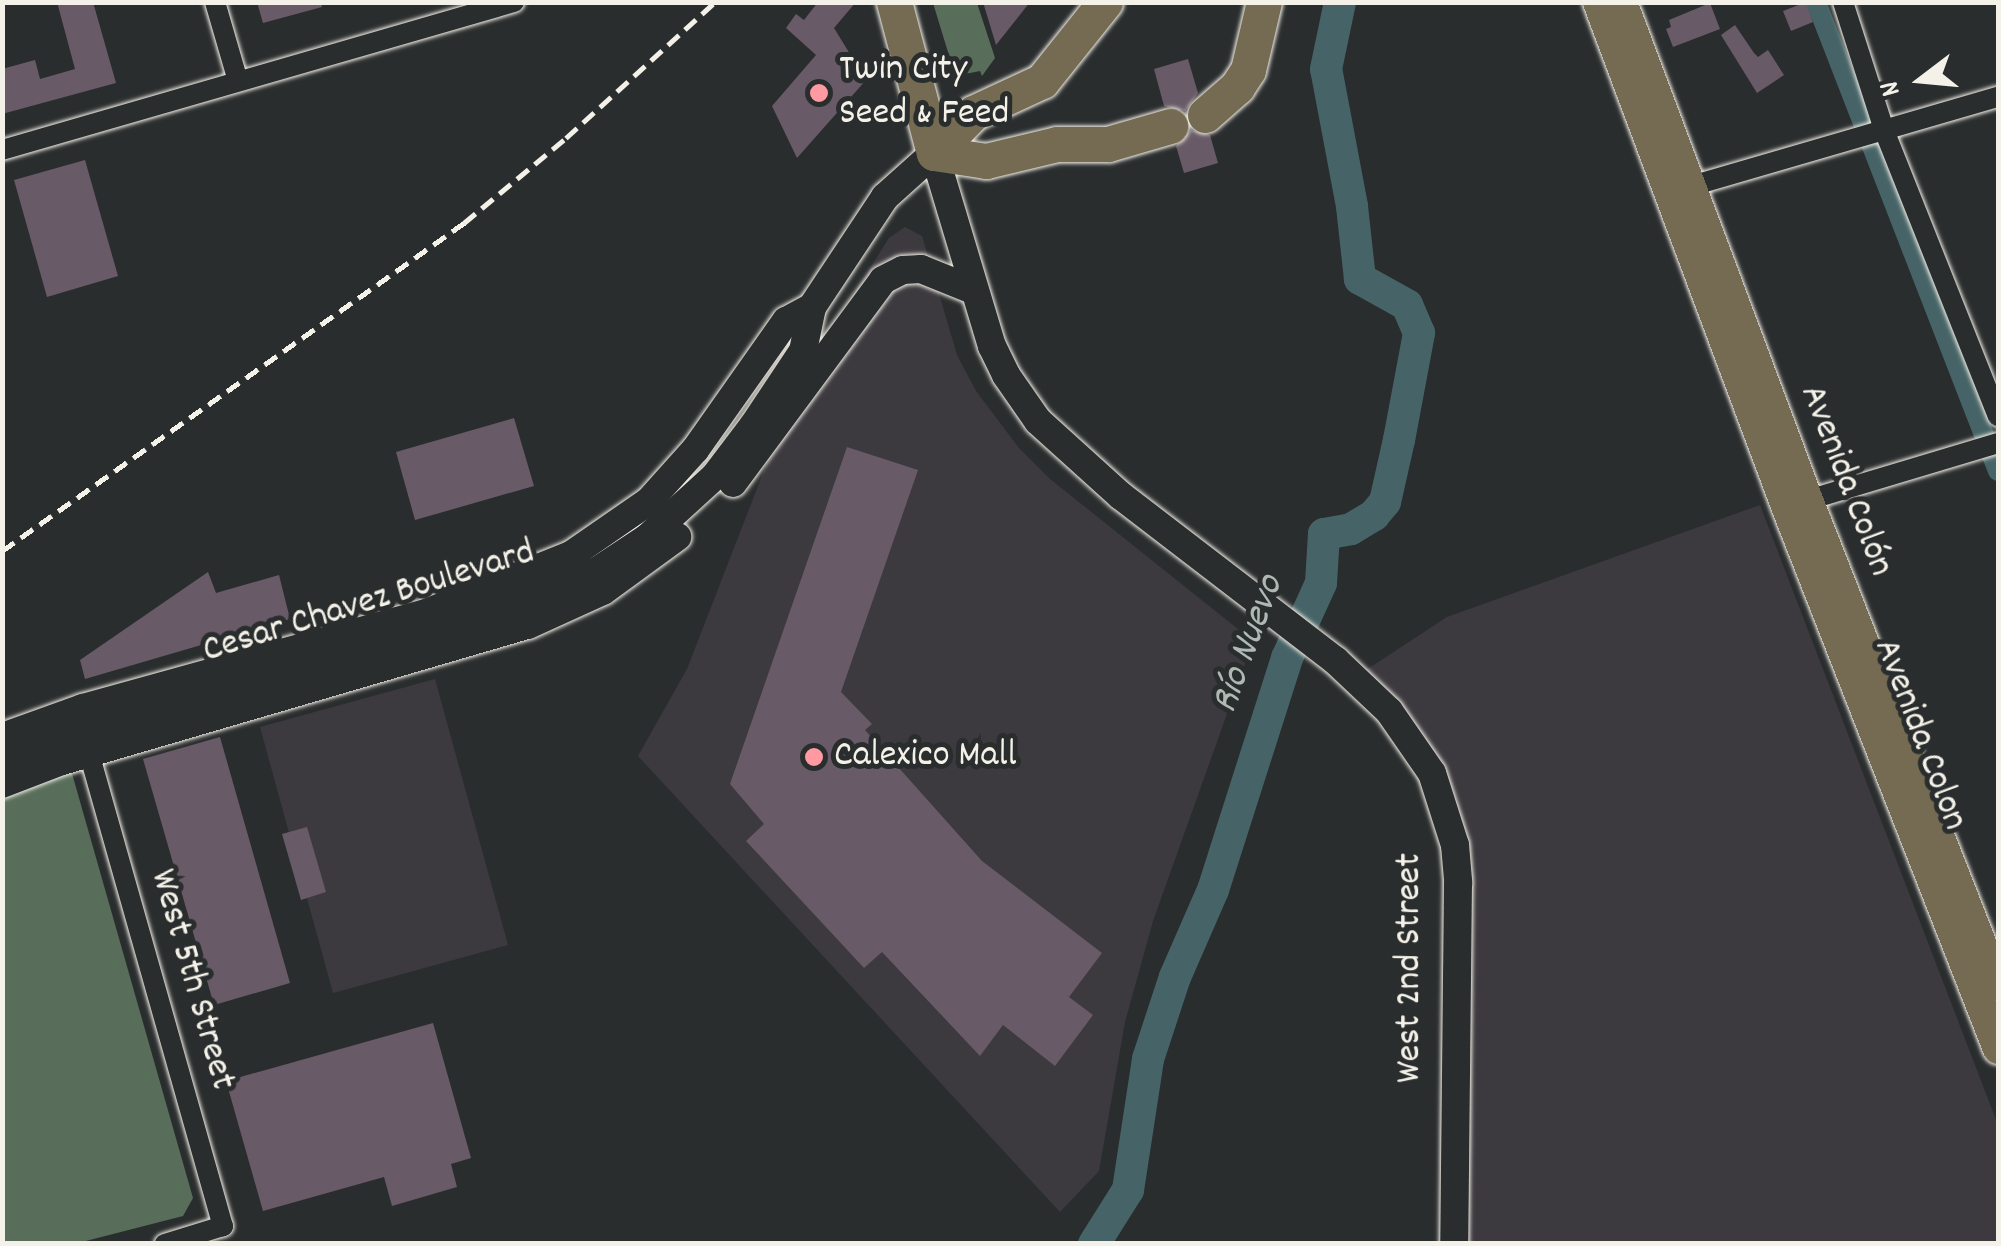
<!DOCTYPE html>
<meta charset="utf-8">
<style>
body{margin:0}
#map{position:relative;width:2001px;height:1246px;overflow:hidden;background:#2a2d2e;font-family:Dekko,sans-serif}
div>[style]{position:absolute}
.built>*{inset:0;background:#3d3a3f}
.green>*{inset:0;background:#586e5a}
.canal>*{height:20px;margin:-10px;padding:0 10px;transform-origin:10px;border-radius:10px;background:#466467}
.river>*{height:32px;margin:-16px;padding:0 16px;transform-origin:16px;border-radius:16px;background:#466467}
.building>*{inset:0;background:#685a67}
.roads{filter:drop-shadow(0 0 2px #f4f1e8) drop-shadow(0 0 2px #f4f1e8)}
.street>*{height:20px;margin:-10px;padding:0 10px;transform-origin:10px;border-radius:10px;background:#2a2d2e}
.secondary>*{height:28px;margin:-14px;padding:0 14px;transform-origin:14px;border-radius:14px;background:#2a2d2e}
.primary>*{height:30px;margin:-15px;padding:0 15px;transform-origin:15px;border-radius:15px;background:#746b52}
.highway>*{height:35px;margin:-17.5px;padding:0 17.5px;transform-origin:17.5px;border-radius:17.5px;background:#746b52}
.rail>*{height:5px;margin-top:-2.5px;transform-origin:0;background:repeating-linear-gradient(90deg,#f4f1e8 0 15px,transparent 0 23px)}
.dots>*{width:28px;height:28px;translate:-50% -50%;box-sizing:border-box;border:5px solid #2a2d2e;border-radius:50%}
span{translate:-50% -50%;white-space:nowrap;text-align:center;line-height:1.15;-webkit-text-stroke:10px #2a2d2e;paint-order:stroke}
.poi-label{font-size:38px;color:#f4f1e8}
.left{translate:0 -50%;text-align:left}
.street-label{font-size:38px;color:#f4f1e8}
.water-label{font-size:40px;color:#aeb9b4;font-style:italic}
.frame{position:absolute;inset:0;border:5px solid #f4f1e8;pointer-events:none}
.north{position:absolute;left:1871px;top:30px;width:100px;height:100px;-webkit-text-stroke:8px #2a2d2e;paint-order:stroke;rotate:254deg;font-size:28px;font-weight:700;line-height:40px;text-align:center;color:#f4f1e8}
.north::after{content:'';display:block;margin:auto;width:35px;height:45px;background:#f4f1e8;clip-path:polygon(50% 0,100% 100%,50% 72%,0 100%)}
</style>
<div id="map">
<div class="built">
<div style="clip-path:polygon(905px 227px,922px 236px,957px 355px,976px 391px,1019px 448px,1050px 479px,1253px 641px,1153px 921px,1125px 1022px,1099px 1171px,1060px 1212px,638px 756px,687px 669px,798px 383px,889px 238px)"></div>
<div style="clip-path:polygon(1760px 505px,1998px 1125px,1998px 1243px,1454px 1243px,1447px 813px,1354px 678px,1447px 617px)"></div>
<div style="clip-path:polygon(435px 679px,508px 945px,333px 993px,260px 727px)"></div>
</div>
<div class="green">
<div style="clip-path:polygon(933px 3px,977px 3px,995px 58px,982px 76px,980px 71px,965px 74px,951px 62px)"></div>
<div style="clip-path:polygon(69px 763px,193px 1198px,183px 1216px,78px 1243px,3px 1243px,3px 772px)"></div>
</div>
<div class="canal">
<div style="left:1816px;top:2px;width:503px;rotate:68.79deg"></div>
</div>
<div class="river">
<div style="left:1094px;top:1244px;width:64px;rotate:-57.8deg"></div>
<div style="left:1128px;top:1190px;width:133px;rotate:-81.3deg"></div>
<div style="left:1148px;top:1059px;width:86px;rotate:-71.8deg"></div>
<div style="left:1175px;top:977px;width:95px;rotate:-66.4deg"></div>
<div style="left:1213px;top:890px;width:244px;rotate:-72.3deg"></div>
<div style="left:1287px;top:658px;width:82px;rotate:-65.6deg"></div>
<div style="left:1321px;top:583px;width:49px;rotate:-86.5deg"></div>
<div style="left:1324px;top:534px;width:27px;rotate:-10deg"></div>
<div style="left:1351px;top:529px;width:27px;rotate:-31deg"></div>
<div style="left:1374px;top:515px;width:17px;rotate:-50deg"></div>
<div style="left:1385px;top:502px;width:64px;rotate:-77.3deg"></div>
<div style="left:1399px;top:440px;width:109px;rotate:-79.4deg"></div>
<div style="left:1419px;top:333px;width:30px;rotate:-113deg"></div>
<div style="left:1407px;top:305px;width:54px;rotate:-151deg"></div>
<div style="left:1360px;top:279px;width:73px;rotate:-96.3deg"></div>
<div style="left:1352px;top:206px;width:139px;rotate:-100.7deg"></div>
<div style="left:1326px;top:69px;width:68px;rotate:-78.2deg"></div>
</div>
<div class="building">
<div style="clip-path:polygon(57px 2px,93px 2px,116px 83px,2px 114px,2px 69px,35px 60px,40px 79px,75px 69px)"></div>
<div style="clip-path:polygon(257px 2px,321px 2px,322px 7px,263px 23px)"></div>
<div style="clip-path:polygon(818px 2px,856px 2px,834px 28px,866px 80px,797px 158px,772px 106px,816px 55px,786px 28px,796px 14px,804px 20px)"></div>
<div style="clip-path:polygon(983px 2px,1030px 2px,996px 45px)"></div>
<div style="clip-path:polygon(1806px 2px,1813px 22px,1791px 31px,1783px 11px)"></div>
<div style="clip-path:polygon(1710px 3px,1720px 29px,1673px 47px,1666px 29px,1671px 27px,1669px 20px)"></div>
<div style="clip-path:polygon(1735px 25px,1754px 53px,1758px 57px,1768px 50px,1784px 75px,1757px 93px,1721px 35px)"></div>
<div style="clip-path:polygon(1188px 59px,1198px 93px,1185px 111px,1164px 106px,1154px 69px)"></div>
<div style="clip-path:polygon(1191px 130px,1210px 135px,1218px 163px,1184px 173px,1176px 146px)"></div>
<div style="clip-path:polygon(85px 160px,118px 276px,47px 297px,14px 180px)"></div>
<div style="clip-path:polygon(514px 418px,534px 486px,415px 520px,396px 452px)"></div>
<div style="clip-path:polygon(847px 447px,918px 470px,841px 692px,872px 724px,865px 730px,982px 861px,1102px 953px,1069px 997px,1093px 1015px,1055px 1066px,1003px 1025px,980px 1056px,882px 952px,864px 968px,746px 841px,764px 824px,730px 784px)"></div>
<div style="clip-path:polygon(208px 572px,216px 593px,279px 575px,290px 619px,85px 679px,80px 660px)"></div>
<div style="clip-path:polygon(220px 737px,290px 983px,214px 1005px,143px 759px)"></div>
<div style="clip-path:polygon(307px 827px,326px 892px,301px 900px,282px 834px)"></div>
<div style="clip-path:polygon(433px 1023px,471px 1158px,451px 1164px,457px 1187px,392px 1206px,384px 1177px,263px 1211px,226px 1081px)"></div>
</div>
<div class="roads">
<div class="street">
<div style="left:215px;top:2px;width:82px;rotate:73.8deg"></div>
<div style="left:1843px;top:2px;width:134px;rotate:72.2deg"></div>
<div style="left:1884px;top:130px;width:308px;rotate:68.3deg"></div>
<div style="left:2px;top:150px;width:533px;rotate:-16.12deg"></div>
<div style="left:1691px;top:186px;width:320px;rotate:-16.2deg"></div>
<div style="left:1798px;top:503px;width:209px;rotate:-16.7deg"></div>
<div style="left:89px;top:753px;width:492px;rotate:74.2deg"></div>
<div style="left:223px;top:1226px;width:61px;rotate:162.8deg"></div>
</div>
<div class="secondary">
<div style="left:733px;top:483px;width:252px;rotate:-53.5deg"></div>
<div style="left:883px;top:280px;width:22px;rotate:-27deg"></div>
<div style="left:903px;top:270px;width:18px;rotate:-3deg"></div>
<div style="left:921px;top:269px;width:56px;rotate:22deg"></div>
<div style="left:2px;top:737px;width:86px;rotate:-19.7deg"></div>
<div style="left:83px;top:708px;width:356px;rotate:-15.5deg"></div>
<div style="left:426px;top:613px;width:156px;rotate:-21.8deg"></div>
<div style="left:571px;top:555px;width:95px;rotate:-34.7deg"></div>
<div style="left:649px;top:501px;width:69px;rotate:-48deg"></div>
<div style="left:695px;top:450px;width:158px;rotate:-54.8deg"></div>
<div style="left:786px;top:321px;width:30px;rotate:-28deg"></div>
<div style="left:2px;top:761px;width:74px;rotate:-19.7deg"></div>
<div style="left:72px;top:736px;width:423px;rotate:-15.8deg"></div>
<div style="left:479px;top:621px;width:128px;rotate:-23deg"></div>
<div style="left:597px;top:571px;width:60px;rotate:-33.4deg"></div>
<div style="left:647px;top:538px;width:92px;rotate:-42.4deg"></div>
<div style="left:715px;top:476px;width:63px;rotate:-52.8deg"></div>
<div style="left:753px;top:426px;width:90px;rotate:-56.3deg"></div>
<div style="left:803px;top:351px;width:45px;rotate:-78.4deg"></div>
<div style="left:812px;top:307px;width:132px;rotate:-56.4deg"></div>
<div style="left:885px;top:197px;width:66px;rotate:-41.9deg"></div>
<div style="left:934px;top:153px;width:202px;rotate:73.3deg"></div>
<div style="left:992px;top:346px;width:32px;rotate:64deg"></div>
<div style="left:1006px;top:375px;width:56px;rotate:55.2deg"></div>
<div style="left:1038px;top:421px;width:112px;rotate:42.1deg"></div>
<div style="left:1121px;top:496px;width:270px;rotate:37.5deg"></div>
<div style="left:1335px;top:660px;width:74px;rotate:43.4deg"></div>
<div style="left:1389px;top:711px;width:75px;rotate:55.3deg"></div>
<div style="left:1432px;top:773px;width:76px;rotate:72.3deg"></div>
<div style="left:1455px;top:845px;width:38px;rotate:85deg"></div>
<div style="left:1458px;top:883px;width:361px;rotate:90.6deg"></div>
<div style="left:2px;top:784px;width:64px;rotate:-21deg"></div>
<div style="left:62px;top:761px;width:485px;rotate:-16.3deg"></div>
<div style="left:528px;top:625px;width:82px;rotate:-24.4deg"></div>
<div style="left:603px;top:591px;width:92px;rotate:-36.1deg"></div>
</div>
<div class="primary">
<div style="left:1598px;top:2px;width:538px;rotate:69.54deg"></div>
<div style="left:1786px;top:506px;width:583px;rotate:68.67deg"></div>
<div style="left:1622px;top:2px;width:532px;rotate:69.52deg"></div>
<div style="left:1808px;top:500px;width:522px;rotate:68.65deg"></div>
</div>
<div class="highway">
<div style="left:894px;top:2px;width:156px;rotate:75.2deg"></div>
<div style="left:1205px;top:115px;width:43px;rotate:-41.2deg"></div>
<div style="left:1237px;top:87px;width:20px;rotate:-57deg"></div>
<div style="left:1248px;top:70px;width:70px;rotate:-76.8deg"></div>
<div style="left:934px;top:153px;width:53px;rotate:8.7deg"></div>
<div style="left:986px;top:161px;width:73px;rotate:-13.5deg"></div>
<div style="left:1057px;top:144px;width:51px"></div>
<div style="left:1108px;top:144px;width:65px;rotate:-16.2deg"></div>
<div style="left:934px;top:153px;width:56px;rotate:-45.7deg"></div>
<div style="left:973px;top:113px;width:76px;rotate:-24.9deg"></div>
<div style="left:1042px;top:81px;width:101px;rotate:-51.4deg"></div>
</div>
</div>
<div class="rail">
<div style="left:2px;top:551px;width:567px;rotate:-35.37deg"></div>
<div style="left:464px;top:223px;width:133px;rotate:-39.8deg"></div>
<div style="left:566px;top:138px;width:202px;rotate:-42.4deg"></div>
</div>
<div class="dots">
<div style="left:819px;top:93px;background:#ff9aa2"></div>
<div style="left:814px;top:757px;background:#ff9aa2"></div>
</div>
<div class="poi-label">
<span class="left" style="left:839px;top:93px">Twin City<br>Seed &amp; Feed</span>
<span class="left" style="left:834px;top:757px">Calexico Mall</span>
</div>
<div class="street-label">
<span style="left:1845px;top:481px;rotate:69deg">Avenida Colón</span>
<span style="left:369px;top:603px;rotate:-17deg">Cesar Chavez Boulevard</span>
<span style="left:1919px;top:735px;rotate:69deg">Avenida Colon</span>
<span style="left:1411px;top:968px;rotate:-90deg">West 2nd Street</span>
<span style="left:191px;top:980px;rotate:74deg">West 5th Street</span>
</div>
<div class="water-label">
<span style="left:1250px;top:645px;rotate:-70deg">Río Nuevo</span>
</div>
<div class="frame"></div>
<div class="north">N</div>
</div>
